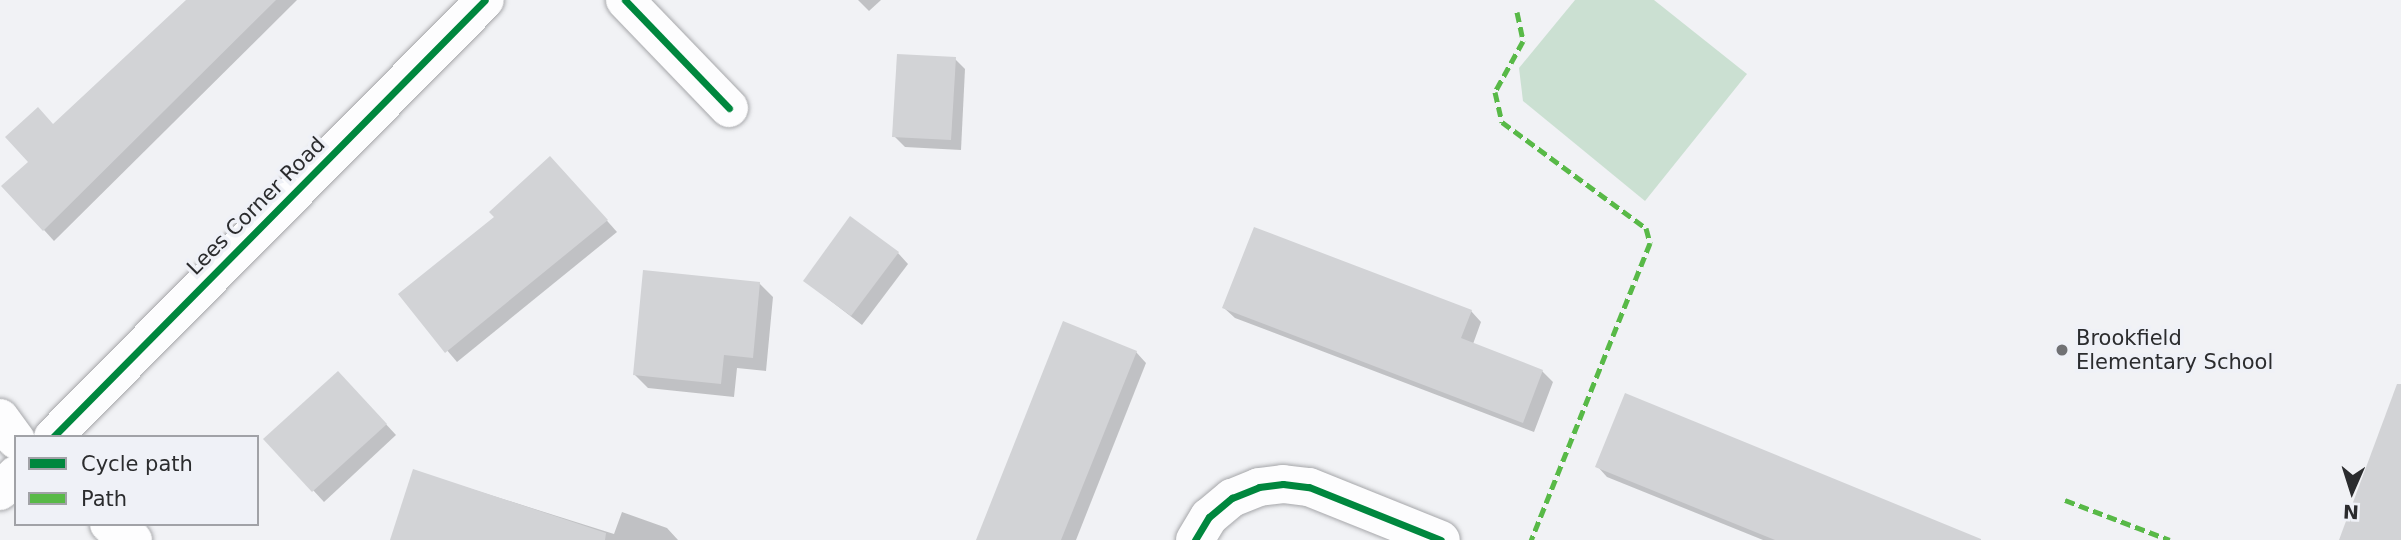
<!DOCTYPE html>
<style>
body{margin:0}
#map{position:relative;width:2401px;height:540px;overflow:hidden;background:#f1f2f5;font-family:"DejaVu Sans",sans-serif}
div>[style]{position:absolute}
.green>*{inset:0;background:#cbe0d2}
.shadow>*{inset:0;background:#0003}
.building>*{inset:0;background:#d2d3d6}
.roads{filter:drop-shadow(0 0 2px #a6a7aa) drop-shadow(0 0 2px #a6a7aa)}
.street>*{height:38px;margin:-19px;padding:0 19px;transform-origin:19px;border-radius:19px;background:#fdfdfe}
.secondary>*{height:38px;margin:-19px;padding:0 19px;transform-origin:19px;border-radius:19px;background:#fdfdfe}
.quiet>*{height:5px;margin-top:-2.5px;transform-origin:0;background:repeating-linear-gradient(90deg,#58b947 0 10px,transparent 0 15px)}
.cycleway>*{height:7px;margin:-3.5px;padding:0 3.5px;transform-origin:3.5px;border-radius:3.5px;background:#00873e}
.dots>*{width:19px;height:19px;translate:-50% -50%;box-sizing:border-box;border:4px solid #eff1f7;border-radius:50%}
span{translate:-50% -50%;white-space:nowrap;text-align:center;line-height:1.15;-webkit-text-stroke:7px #eff1f7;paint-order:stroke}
.street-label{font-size:21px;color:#2b2c2e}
.poi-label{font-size:21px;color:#2b2c2e}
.left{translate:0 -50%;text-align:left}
.legend{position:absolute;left:14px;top:435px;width:245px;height:91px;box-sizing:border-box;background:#eff1f7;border:2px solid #a1a2a7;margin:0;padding:9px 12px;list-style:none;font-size:21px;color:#2b2c2e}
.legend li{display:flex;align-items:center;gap:14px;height:35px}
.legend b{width:35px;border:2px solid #a1a2a7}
.north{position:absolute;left:2317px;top:456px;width:70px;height:70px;-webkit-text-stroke:5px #eff1f7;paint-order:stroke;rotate:183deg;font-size:19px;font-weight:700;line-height:28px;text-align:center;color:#2b2c2e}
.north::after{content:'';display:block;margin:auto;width:24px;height:32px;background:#2b2c2e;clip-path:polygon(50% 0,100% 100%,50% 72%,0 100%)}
</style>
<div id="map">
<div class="green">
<div style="clip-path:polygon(1575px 0,1654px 0,1747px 74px,1645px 201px,1523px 101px,1519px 68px)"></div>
</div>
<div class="shadow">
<div style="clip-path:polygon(188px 0,297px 0,54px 241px,44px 230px,30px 162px,54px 126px)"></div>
<div style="clip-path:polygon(858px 0,881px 0,869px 11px)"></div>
<div style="clip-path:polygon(955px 59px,965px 69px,961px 150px,905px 147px,894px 136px)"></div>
<div style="clip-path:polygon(561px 169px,617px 232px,457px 362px,400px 295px)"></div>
<div style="clip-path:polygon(898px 253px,908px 264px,862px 325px,805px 281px)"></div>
<div style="clip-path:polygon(759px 283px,773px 297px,766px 371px,737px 368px,734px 397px,648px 388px,634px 374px)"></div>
<div style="clip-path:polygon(1224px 308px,1471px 311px,1481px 322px,1473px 344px,1542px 371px,1553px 382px,1534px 432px,1235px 318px)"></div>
<div style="clip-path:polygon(1136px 352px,1146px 363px,1076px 540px,978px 540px)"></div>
<div style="clip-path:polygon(348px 383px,396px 435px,324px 502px,266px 439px)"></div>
<div style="clip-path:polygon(1597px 466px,1971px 540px,1763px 540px,1607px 477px)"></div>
<div style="clip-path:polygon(414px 471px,614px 534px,622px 512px,667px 528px,678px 540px,397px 540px)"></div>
</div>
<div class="building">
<div style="clip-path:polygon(186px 0,276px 0,43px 231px,1px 186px,28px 162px,5px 137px,38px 107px,53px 124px)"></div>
<div style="clip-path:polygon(897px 54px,956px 57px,951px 140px,892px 137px)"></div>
<div style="clip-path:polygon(550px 156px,608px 220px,445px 353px,398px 294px,494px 217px,489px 212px)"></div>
<div style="clip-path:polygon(850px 216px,899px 252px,851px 316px,803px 281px)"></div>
<div style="clip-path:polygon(1254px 227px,1472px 310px,1461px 338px,1543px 370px,1523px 423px,1222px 308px)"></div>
<div style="clip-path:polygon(643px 270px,760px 282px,753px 358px,724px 355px,721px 384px,633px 375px)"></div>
<div style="clip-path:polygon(1063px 321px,1137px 351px,1061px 540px,976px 540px)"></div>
<div style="clip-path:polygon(338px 371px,387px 424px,312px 492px,263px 439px)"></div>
<div style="clip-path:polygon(2397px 384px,2401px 384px,2401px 540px,2339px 540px)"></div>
<div style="clip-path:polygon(1625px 393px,1981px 539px,1981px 540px,1775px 540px,1595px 467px)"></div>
<div style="clip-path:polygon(413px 469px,606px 533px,605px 540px,390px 540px)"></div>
</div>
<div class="roads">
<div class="street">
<div style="left:625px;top:0;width:150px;rotate:46.1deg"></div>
<div style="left:0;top:418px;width:27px;rotate:54deg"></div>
<div style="left:109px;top:524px;width:29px;rotate:34deg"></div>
<div style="left:1195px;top:540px;width:27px;rotate:-59deg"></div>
<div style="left:1209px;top:517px;width:30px;rotate:-40deg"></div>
<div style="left:1232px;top:498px;width:29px;rotate:-22deg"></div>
<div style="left:1259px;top:487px;width:24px;rotate:-7deg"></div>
<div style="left:1283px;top:484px;width:26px;rotate:7deg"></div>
<div style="left:1309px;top:487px;width:142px;rotate:21.9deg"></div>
</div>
<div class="secondary">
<div style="left:53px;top:437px;width:614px;rotate:-45.33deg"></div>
<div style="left:0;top:491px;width:23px;rotate:-45deg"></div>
</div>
</div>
<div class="quiet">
<div style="left:1517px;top:12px;width:30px;rotate:78deg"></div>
<div style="left:1523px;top:41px;width:58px;rotate:118.8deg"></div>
<div style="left:1495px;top:92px;width:31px;rotate:77deg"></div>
<div style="left:1502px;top:122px;width:179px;rotate:36.4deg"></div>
<div style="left:1646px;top:228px;width:16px;rotate:75deg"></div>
<div style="left:1650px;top:243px;width:320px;rotate:111.8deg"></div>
<div style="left:2065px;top:500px;width:112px;rotate:20.9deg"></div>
</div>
<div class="cycleway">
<div style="left:625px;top:0;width:150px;rotate:46.1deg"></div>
<div style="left:53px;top:437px;width:614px;rotate:-45.33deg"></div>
<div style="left:1195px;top:540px;width:27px;rotate:-59deg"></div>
<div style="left:1209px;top:517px;width:30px;rotate:-40deg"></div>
<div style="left:1232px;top:498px;width:29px;rotate:-22deg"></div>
<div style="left:1259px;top:487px;width:24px;rotate:-7deg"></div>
<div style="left:1283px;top:484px;width:26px;rotate:7deg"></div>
<div style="left:1309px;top:487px;width:142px;rotate:21.9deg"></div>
</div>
<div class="dots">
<div style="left:2062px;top:350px;background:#707174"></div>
</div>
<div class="street-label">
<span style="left:256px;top:206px;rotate:-45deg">Lees Corner Road</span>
</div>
<div class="poi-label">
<span class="left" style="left:2076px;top:350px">Brookfield<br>Elementary School</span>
</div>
<ul class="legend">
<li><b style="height:9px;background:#00873e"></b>Cycle path</li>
<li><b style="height:9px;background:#58b947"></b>Path</li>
</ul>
<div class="north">N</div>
</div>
